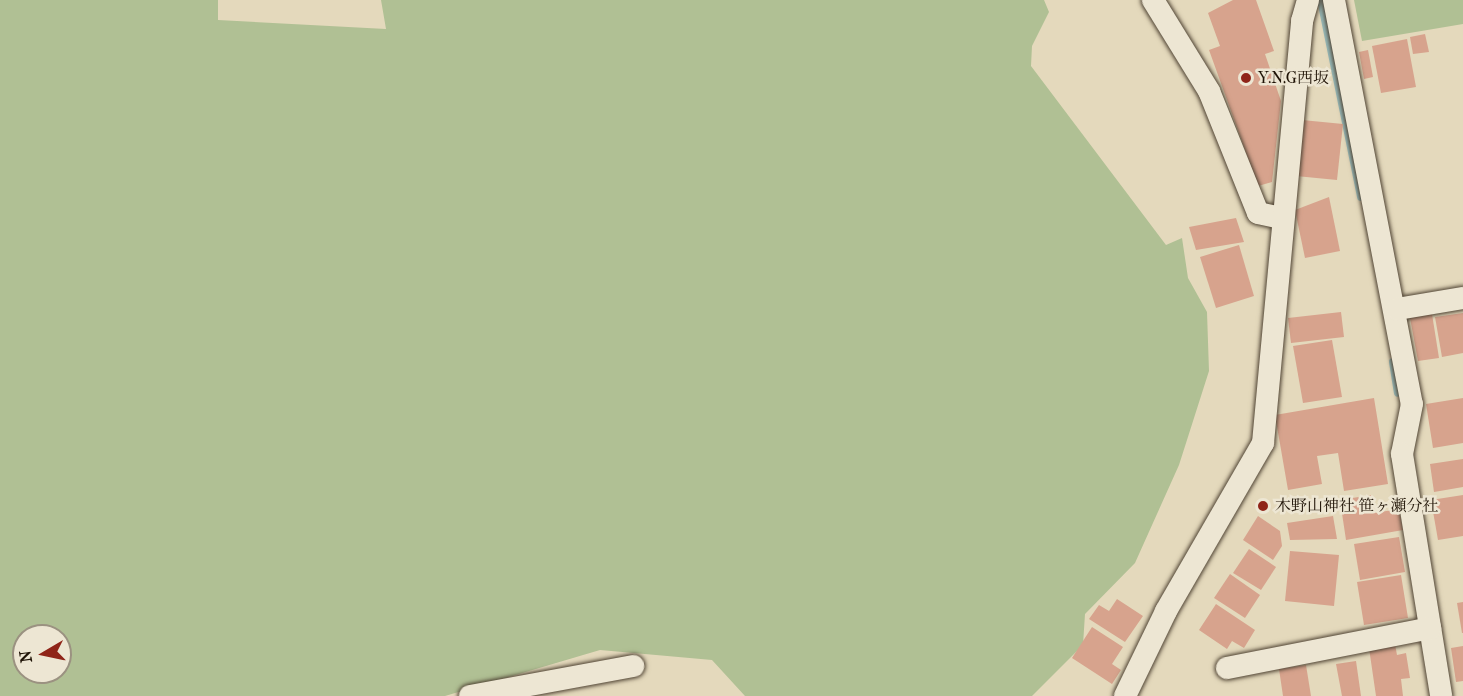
<!DOCTYPE html>
<meta charset="utf-8">
<style>
body{margin:0}
#map{position:relative;width:1463px;height:696px;overflow:hidden;background:#e4d9bc;font-family:"IM FELL French Canon","Noto Serif JP",serif}
div>[style]{position:absolute}
.green>*{inset:0;background:#b0c094}
.stream>*{height:8px;margin:-4px;padding:0 4px;transform-origin:4px;border-radius:4px;background:#97b9b8}
.building>*{inset:0;background:#d7a38d}
.roads{filter:drop-shadow(0 0 2px #504434) drop-shadow(0 0 2px #504434)}
.minor>*{height:22px;margin:-11px;padding:0 11px;transform-origin:11px;border-radius:11px;background:#ede6d3}
.dots>*{width:16px;height:16px;translate:-50% -50%;box-sizing:border-box;border:3px solid #ede6d3;border-radius:50%}
span{translate:-50% -50%;white-space:nowrap;text-align:center;line-height:1.15;-webkit-text-stroke:5px #ede6d3;paint-order:stroke}
.poi-label{font-size:16px;color:#1f1306}
.left{translate:0 -50%;text-align:left}
.north{position:absolute;left:12px;top:624px;width:60px;height:60px;box-sizing:border-box;background:#ede6d3;border:2px solid #9b9281;border-radius:50%;rotate:261deg;font-size:16px;font-weight:700;line-height:24px;text-align:center;color:#1f1306}
.north::after{content:'';display:block;margin:auto;width:21px;height:27px;background:#8f2418;clip-path:polygon(50% 0,100% 100%,50% 72%,0 100%)}
</style>
<div id="map">
<div class="green">
<div style="clip-path:polygon(evenodd,0 0,218px 0,218px 20px,386px 29px,381px 0,1044px 0,1049px 12px,1032px 46px,1031px 66px,1166px 245px,1182px 238px,1188px 278px,1207px 312px,1209px 371px,1179px 465px,1135px 563px,1085px 614px,1083px 645px,1032px 696px,745px 696px,712px 660px,600px 650px,445px 696px,0 696px,0 0,24px 636px,60px 636px,60px 672px,24px 672px,24px 636px)"></div>
<div style="clip-path:polygon(1354px 0,1463px 0,1463px 24px,1362px 41px)"></div>
</div>
<div class="stream">
<div style="left:1321px;top:0;width:201px;rotate:78.5deg"></div>
<div style="left:1393px;top:362px;width:31px;rotate:81deg"></div>
</div>
<div class="building">
<div style="clip-path:polygon(1233px 0,1256px 0,1274px 51px,1265px 54px,1281px 101px,1272px 182px,1258px 186px,1209px 50px,1220px 46px,1208px 13px)"></div>
<div style="clip-path:polygon(1425px 34px,1429px 52px,1413px 54px,1410px 37px)"></div>
<div style="clip-path:polygon(1407px 39px,1416px 87px,1381px 93px,1372px 46px)"></div>
<div style="clip-path:polygon(1368px 50px,1373px 77px,1364px 79px,1359px 52px)"></div>
<div style="clip-path:polygon(1302px 120px,1343px 124px,1337px 180px,1296px 176px)"></div>
<div style="clip-path:polygon(1329px 197px,1340px 251px,1305px 258px,1295px 210px)"></div>
<div style="clip-path:polygon(1236px 218px,1244px 242px,1196px 250px,1189px 227px)"></div>
<div style="clip-path:polygon(1239px 245px,1254px 296px,1216px 308px,1200px 257px)"></div>
<div style="clip-path:polygon(1341px 312px,1344px 337px,1291px 343px,1288px 318px)"></div>
<div style="clip-path:polygon(1463px 313px,1463px 353px,1442px 357px,1435px 317px)"></div>
<div style="clip-path:polygon(1432px 314px,1439px 358px,1418px 361px,1410px 318px)"></div>
<div style="clip-path:polygon(1332px 340px,1342px 397px,1303px 403px,1293px 346px)"></div>
<div style="clip-path:polygon(1374px 398px,1388px 484px,1344px 491px,1338px 453px,1317px 456px,1322px 484px,1288px 490px,1275px 415px)"></div>
<div style="clip-path:polygon(1463px 398px,1463px 443px,1433px 448px,1426px 404px)"></div>
<div style="clip-path:polygon(1463px 459px,1463px 487px,1434px 492px,1430px 464px)"></div>
<div style="clip-path:polygon(1371px 495px,1374px 513px,1399px 509px,1403px 530px,1346px 540px,1340px 500px)"></div>
<div style="clip-path:polygon(1463px 495px,1463px 536px,1438px 540px,1431px 500px)"></div>
<div style="clip-path:polygon(1258px 516px,1280px 531px,1282px 546px,1273px 560px,1243px 540px)"></div>
<div style="clip-path:polygon(1333px 516px,1337px 539px,1290px 540px,1287px 523px)"></div>
<div style="clip-path:polygon(1399px 537px,1405px 572px,1360px 580px,1354px 544px)"></div>
<div style="clip-path:polygon(1249px 549px,1276px 567px,1261px 590px,1233px 573px)"></div>
<div style="clip-path:polygon(1290px 551px,1339px 555px,1334px 606px,1285px 601px)"></div>
<div style="clip-path:polygon(1230px 574px,1260px 595px,1245px 618px,1214px 598px)"></div>
<div style="clip-path:polygon(1401px 575px,1408px 618px,1364px 625px,1357px 582px)"></div>
<div style="clip-path:polygon(1117px 599px,1143px 616px,1125px 642px,1089px 619px,1099px 605px,1109px 611px)"></div>
<div style="clip-path:polygon(1463px 602px,1463px 633px,1462px 633px,1457px 603px)"></div>
<div style="clip-path:polygon(1216px 604px,1255px 630px,1244px 648px,1232px 641px,1227px 649px,1199px 630px)"></div>
<div style="clip-path:polygon(1092px 627px,1123px 647px,1112px 664px,1121px 670px,1112px 684px,1072px 658px)"></div>
<div style="clip-path:polygon(1395px 644px,1397px 655px,1406px 653px,1410px 678px,1401px 679px,1403px 696px,1376px 696px,1369px 648px)"></div>
<div style="clip-path:polygon(1463px 646px,1463px 681px,1456px 682px,1451px 648px)"></div>
<div style="clip-path:polygon(1356px 661px,1361px 696px,1342px 696px,1336px 664px)"></div>
<div style="clip-path:polygon(1306px 665px,1311px 696px,1283px 696px,1279px 669px)"></div>
</div>
<div class="roads">
<div class="minor">
<div style="left:1153px;top:0;width:107px;rotate:58.4deg"></div>
<div style="left:1209px;top:91px;width:131px;rotate:68.1deg"></div>
<div style="left:1258px;top:213px;width:25px;rotate:12deg"></div>
<div style="left:1334px;top:0;width:411px;rotate:79.1deg"></div>
<div style="left:1412px;top:404px;width:51px;rotate:101.3deg"></div>
<div style="left:1402px;top:454px;width:245px;rotate:80.8deg"></div>
<div style="left:1397px;top:309px;width:67px;rotate:-9.5deg"></div>
<div style="left:1227px;top:668px;width:207px;rotate:-11.1deg"></div>
<div style="left:470px;top:696px;width:166px;rotate:-10.4deg"></div>
<div style="left:1125px;top:696px;width:94px;rotate:-64.2deg"></div>
<div style="left:1166px;top:611px;width:194px;rotate:-60deg"></div>
<div style="left:1263px;top:443px;width:424px;rotate:-84.7deg"></div>
<div style="left:1302px;top:21px;width:22px;rotate:-74deg"></div>
</div>
</div>
<div class="dots">
<div style="left:1246px;top:78px;background:#8f2418"></div>
<div style="left:1263px;top:506px;background:#8f2418"></div>
</div>
<div class="poi-label">
<span class="left" style="left:1258px;top:78px">Y.N.G西坂</span>
<span class="left" style="left:1275px;top:506px">木野山神社 笹ヶ瀬分社</span>
</div>
<div class="north">N</div>
</div>
